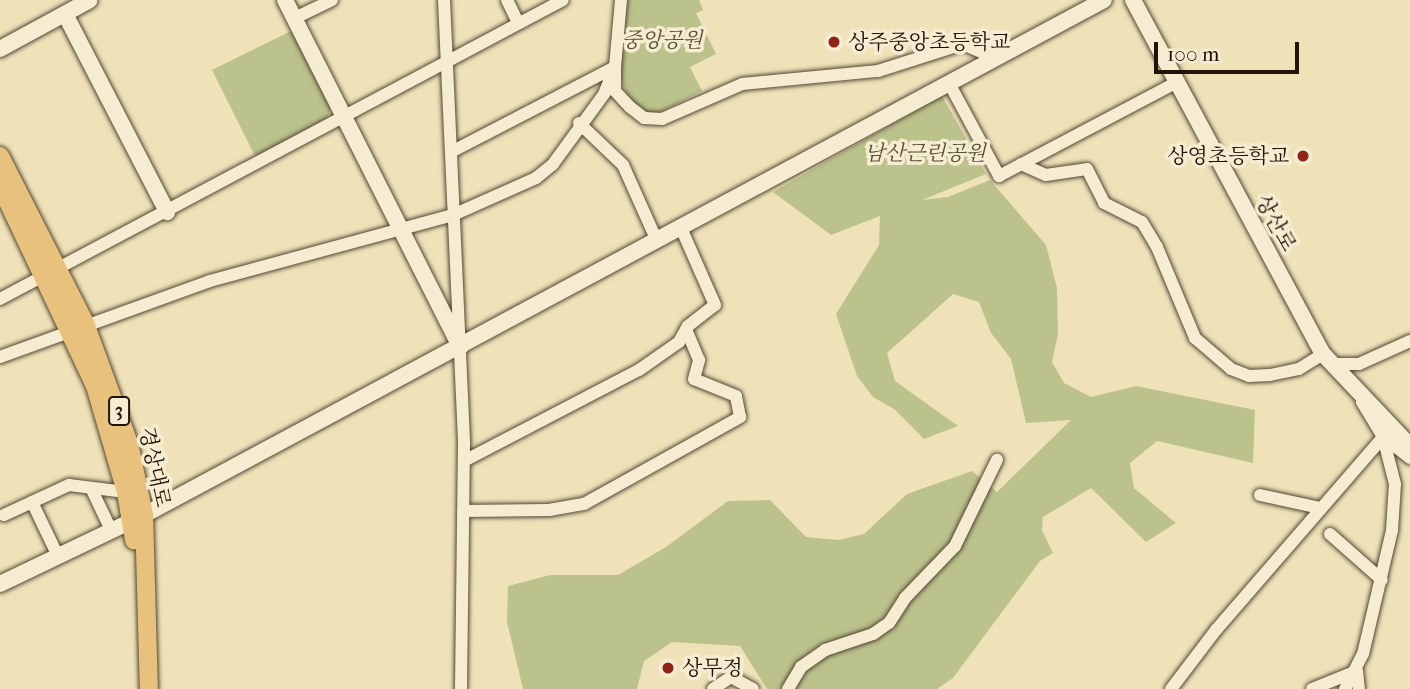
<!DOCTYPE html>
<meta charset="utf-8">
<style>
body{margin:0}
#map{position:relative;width:1410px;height:689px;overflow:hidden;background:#efe2b9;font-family:"IM FELL French Canon","Noto Serif KR",serif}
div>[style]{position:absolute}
.green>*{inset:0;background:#bcc28c}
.roads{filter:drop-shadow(0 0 2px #534834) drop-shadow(0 0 2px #534834)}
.street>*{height:12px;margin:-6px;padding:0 6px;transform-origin:6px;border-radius:6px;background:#f5ecd2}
.secondary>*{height:16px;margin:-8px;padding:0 8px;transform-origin:8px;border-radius:8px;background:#f5ecd2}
.primary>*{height:18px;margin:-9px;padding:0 9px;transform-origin:9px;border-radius:9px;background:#e8c17c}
.dots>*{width:19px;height:19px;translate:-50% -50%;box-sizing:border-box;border:4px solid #f5ecd2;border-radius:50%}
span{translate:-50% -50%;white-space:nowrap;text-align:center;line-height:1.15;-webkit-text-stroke:7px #f5ecd2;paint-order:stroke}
.shield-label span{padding:2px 5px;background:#f5ecd2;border:2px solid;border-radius:5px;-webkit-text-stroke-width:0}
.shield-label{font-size:19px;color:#1f1407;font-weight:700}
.park-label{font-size:21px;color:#565136;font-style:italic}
.poi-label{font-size:21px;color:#1f1407}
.left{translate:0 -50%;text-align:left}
.right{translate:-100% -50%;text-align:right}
.street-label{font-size:21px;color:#1f1407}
.scale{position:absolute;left:1154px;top:42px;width:145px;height:32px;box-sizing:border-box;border:4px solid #1f1407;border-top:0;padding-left:9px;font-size:21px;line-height:24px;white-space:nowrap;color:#1f1407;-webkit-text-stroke:5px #f5ecd2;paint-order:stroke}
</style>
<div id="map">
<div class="green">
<div style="clip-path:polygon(624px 0,699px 0,703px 10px,696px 13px,716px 54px,690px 67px,702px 91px,656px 114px,642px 110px,628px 98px,620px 77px)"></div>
<div style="clip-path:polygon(291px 31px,331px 107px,325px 125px,262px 158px,254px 154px,212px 70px)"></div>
<div style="clip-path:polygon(942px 96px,986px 174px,922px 200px,948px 197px,990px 180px,1046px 245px,1057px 288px,1058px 334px,1052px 362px,1064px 383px,1091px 397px,1136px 386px,1255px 410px,1253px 463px,1157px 441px,1130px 463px,1134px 488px,1176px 523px,1146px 542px,1091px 488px,1043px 517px,1042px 530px,1053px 553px,1040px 561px,953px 678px,937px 689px,767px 689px,740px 646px,672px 642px,644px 661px,637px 689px,523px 689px,507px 622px,508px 586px,550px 575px,618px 575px,666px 547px,728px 501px,770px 500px,806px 537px,839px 540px,864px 534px,907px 494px,972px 471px,997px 492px,1071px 420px,1026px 423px,1011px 359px,991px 333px,979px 302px,953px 294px,887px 353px,895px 381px,958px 426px,924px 439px,894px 409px,873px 397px,857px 376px,836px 314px,879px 245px,880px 216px,831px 235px,773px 192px)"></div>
</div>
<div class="roads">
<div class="street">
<div style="left:444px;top:0;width:443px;rotate:87.4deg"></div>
<div style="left:464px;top:443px;width:246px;rotate:90.7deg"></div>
<div style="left:507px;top:0;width:25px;rotate:64deg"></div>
<div style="left:295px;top:18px;width:41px;rotate:-25.9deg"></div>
<div style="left:949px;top:83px;width:106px;rotate:61.7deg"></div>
<div style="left:999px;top:176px;width:201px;rotate:-27.8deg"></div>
<div style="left:579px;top:123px;width:61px;rotate:43.7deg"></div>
<div style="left:623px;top:165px;width:83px;rotate:65.9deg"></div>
<div style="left:451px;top:152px;width:185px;rotate:-27.4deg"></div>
<div style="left:615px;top:67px;width:24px;rotate:90deg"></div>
<div style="left:615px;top:91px;width:22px;rotate:47deg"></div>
<div style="left:630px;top:107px;width:18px;rotate:38deg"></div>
<div style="left:644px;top:118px;width:18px;rotate:3deg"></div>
<div style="left:662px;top:119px;width:87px;rotate:-23.6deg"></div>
<div style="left:742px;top:84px;width:137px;rotate:-5.5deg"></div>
<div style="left:878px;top:71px;width:89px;rotate:-17.6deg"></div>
<div style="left:963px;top:44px;width:36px;rotate:24deg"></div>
<div style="left:1021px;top:164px;width:27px;rotate:24deg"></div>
<div style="left:1046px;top:175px;width:41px;rotate:-8.3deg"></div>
<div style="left:1087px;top:169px;width:38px;rotate:63deg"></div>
<div style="left:1104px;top:203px;width:42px;rotate:26.6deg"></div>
<div style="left:1142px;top:222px;width:29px;rotate:59deg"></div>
<div style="left:1157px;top:247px;width:99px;rotate:67.3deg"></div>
<div style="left:1195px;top:338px;width:48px;rotate:40.7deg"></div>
<div style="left:1231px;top:369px;width:19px;rotate:21deg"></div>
<div style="left:1249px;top:376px;width:21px;rotate:-3deg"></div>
<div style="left:1270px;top:375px;width:30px;rotate:-12deg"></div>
<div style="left:1299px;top:369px;width:28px;rotate:-32deg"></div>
<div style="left:0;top:299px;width:637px;rotate:-27.97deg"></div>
<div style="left:0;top:357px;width:223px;rotate:-19.9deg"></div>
<div style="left:210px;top:281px;width:252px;rotate:-15.2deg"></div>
<div style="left:453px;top:215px;width:91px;rotate:-24deg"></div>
<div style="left:536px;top:178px;width:22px;rotate:-39deg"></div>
<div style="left:553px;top:164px;width:87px;rotate:-53.9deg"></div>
<div style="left:604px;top:94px;width:29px;rotate:-68deg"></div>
<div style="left:615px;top:67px;width:67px;rotate:-84.9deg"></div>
<div style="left:1334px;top:364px;width:25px"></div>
<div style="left:1359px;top:364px;width:56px;rotate:-24.3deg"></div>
<div style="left:1383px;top:437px;width:34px;rotate:38deg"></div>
<div style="left:464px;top:461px;width:197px;rotate:-27.5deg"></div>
<div style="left:639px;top:370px;width:49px;rotate:-35deg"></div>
<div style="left:679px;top:342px;width:18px;rotate:-61deg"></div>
<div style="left:688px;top:326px;width:34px;rotate:-38deg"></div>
<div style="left:715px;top:305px;width:84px;rotate:-113.8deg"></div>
<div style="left:91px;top:488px;width:47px;rotate:64.5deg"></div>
<div style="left:1260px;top:495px;width:61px;rotate:12.2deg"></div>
<div style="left:32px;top:502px;width:60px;rotate:64.3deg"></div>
<div style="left:463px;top:511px;width:86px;rotate:-0.7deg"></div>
<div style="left:549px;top:510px;width:36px;rotate:-10deg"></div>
<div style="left:584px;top:504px;width:179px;rotate:-29.1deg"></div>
<div style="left:740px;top:417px;width:21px;rotate:-101deg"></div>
<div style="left:736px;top:396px;width:45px;rotate:-158deg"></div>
<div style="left:694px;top:379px;width:20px;rotate:-75deg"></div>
<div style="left:699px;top:360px;width:33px;rotate:-113deg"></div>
<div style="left:4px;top:515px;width:72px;rotate:-24.8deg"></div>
<div style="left:69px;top:485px;width:57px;rotate:7deg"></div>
<div style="left:1330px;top:534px;width:69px;rotate:41.5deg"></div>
<div style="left:713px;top:689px;width:22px;rotate:-34deg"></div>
<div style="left:731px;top:677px;width:25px;rotate:29deg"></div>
<div style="left:788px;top:689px;width:26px;rotate:-59deg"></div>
<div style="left:801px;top:667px;width:29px;rotate:-35deg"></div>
<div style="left:825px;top:650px;width:51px;rotate:-18.4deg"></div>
<div style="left:873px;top:634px;width:19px;rotate:-35deg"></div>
<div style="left:889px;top:623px;width:30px;rotate:-57deg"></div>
<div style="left:905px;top:598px;width:72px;rotate:-46.1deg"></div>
<div style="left:955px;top:546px;width:96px;rotate:-64deg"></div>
<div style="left:1171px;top:689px;width:74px;rotate:-52.7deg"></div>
<div style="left:1216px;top:630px;width:255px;rotate:-49.1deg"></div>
<div style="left:1383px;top:437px;width:41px;rotate:-121deg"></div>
<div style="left:1312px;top:689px;width:48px;rotate:-21.8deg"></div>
<div style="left:1357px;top:671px;width:18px;rotate:84deg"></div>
<div style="left:1345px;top:689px;width:39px;rotate:-63deg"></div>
<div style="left:1363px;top:654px;width:127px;rotate:-76.8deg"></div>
<div style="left:1392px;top:530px;width:46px;rotate:-86.3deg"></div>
<div style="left:1395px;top:484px;width:49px;rotate:-104.3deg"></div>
</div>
<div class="secondary">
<div style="left:285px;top:0;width:389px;rotate:63.2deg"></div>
<div style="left:1133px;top:0;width:402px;rotate:61.8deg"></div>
<div style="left:1323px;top:354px;width:127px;rotate:46.6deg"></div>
<div style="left:65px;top:14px;width:223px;rotate:62.7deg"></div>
<div style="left:0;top:49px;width:102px;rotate:-28.6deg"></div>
<div style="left:0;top:584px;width:160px;rotate:-25.6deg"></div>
<div style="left:144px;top:515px;width:1089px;rotate:-28.21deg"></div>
</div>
<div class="primary">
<div style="left:0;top:156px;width:187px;rotate:63deg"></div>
<div style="left:85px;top:323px;width:128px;rotate:69.9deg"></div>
<div style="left:129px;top:443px;width:74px;rotate:78.2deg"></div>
<div style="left:144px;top:515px;width:174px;rotate:88.4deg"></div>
<div style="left:0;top:185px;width:222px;rotate:64.7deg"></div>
<div style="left:95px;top:386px;width:110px;rotate:73.7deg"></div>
<div style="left:126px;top:492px;width:49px;rotate:80.5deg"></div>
</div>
</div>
<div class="dots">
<div style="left:834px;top:42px;background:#8f2418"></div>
<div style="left:1303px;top:156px;background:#8f2418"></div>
<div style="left:668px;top:668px;background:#8f2418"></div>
</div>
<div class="shield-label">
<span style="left:119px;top:411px">3</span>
</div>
<div class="park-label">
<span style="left:662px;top:40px">중앙공원</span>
<span style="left:925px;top:153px">남산근린공원</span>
</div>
<div class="poi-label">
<span class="left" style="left:848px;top:42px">상주중앙초등학교</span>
<span class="right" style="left:1289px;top:156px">상영초등학교</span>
<span class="left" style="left:682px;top:668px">상무정</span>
</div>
<div class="street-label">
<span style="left:1276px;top:223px;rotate:61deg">상산로</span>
<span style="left:155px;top:467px;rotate:78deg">경상대로</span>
</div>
<div class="scale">100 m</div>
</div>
